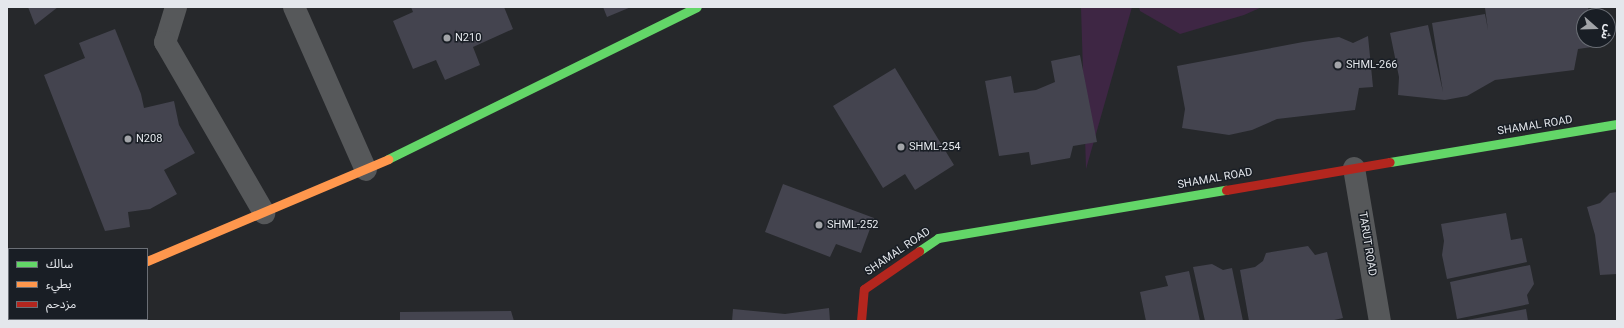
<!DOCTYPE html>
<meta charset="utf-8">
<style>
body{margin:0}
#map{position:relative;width:1624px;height:328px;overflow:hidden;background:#26282b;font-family:Roboto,"Noto Sans Arabic",sans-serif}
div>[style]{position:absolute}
.green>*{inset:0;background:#3e2644}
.building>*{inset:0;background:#44444f}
.street>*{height:22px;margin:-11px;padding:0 11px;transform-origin:11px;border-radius:11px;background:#56585a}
.fast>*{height:9px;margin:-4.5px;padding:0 4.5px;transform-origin:4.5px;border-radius:4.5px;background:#63d668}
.slow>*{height:9px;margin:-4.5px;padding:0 4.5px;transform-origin:4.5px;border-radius:4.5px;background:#ff974d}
.jam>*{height:9px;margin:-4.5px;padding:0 4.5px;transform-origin:4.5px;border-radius:4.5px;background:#b3261e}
.dots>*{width:11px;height:11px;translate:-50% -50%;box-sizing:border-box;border:2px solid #191e25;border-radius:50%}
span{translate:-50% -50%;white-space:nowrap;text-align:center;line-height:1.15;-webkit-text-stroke:3px #191e25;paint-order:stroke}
.poi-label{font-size:11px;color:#e4e7ec}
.left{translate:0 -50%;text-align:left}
.street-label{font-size:11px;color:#e4e7ec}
.frame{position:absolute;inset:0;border:8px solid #e4e7ec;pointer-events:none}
.legend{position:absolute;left:8px;top:248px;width:140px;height:72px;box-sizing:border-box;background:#191e25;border:1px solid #6a6e75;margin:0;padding:5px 7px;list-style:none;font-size:12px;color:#e4e7ec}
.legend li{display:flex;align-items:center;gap:8px;height:20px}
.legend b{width:20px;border:1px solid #6a6e75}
.north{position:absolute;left:1576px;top:8px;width:40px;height:40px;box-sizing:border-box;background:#191e25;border:1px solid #6a6e75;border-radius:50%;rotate:110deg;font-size:11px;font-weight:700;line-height:16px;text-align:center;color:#e4e7ec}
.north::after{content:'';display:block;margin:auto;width:14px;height:18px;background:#a2a4a8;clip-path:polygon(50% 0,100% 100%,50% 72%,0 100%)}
</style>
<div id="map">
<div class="green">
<div style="clip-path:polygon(1081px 7px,1132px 7px,1086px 169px)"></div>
<div style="clip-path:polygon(1139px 7px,1262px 7px,1244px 15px,1180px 34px,1140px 11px)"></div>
</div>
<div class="building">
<div style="clip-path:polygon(28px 7px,58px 7px,35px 25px)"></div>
<div style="clip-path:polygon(411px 7px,504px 7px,513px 29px,473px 47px,480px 65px,445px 80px,436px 60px,413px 69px,393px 21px,413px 12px)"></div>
<div style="clip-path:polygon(603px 7px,631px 7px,607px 17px)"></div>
<div style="clip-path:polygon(1588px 7px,1589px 16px,1584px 16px,1584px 40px,1591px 40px,1592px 47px,1578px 49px,1574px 70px,1495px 80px,1467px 96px,1445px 100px,1398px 95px,1399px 77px,1390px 33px,1428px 25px,1443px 92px,1432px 23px,1485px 14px,1488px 30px,1485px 8px)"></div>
<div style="clip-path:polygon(115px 29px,141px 94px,144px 108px,174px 101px,179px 125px,195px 153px,164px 170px,177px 194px,150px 209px,128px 212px,130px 227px,105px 231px,44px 75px,85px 58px,79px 43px)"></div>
<div style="clip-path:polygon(1368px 36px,1373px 87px,1359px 88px,1355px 110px,1277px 119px,1252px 130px,1229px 135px,1182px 128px,1185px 109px,1177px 66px,1303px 42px,1339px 37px,1353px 43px)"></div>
<div style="clip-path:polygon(1080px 55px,1097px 142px,1073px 146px,1070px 158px,1031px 165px,1029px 152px,999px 156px,985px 81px,1011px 76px,1014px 93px,1036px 90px,1055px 82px,1051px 61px)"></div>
<div style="clip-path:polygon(895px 68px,954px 165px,915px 190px,905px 174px,883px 188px,833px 106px)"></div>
<div style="clip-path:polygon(783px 184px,874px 218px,861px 253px,836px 244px,830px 257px,765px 232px)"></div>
<div style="clip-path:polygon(1617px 192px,1617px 274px,1600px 275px,1595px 235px,1587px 207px,1600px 203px,1610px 193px)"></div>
<div style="clip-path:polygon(1506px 213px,1511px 240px,1522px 238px,1527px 262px,1447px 279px,1442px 255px,1444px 241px,1441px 224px)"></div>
<div style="clip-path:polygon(1308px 246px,1315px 255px,1327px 252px,1343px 318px,1330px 321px,1249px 321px,1240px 270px,1255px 267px,1263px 261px,1266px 253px)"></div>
<div style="clip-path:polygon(1212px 264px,1223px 270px,1232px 268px,1243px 321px,1205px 321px,1193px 267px)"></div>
<div style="clip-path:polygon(1530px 265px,1534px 284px,1527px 295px,1529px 304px,1457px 319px,1450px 282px)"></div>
<div style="clip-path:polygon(1189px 271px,1200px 321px,1146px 321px,1140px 292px,1168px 286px,1165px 276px)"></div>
<div style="clip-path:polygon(829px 308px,830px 321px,732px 321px,733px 309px,785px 314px)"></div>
<div style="clip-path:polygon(1526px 309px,1528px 321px,1467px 321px,1467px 320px)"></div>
<div style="clip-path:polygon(511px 311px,514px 321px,400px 321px,400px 312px)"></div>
</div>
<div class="street">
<div style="left:176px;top:7px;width:37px;rotate:107deg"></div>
<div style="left:165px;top:42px;width:198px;rotate:59.9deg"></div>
<div style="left:294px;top:7px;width:178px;rotate:66.2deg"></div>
<div style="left:1354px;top:168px;width:155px;rotate:80.4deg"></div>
<div style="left:7px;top:301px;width:2px"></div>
</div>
<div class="fast">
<div style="left:388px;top:159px;width:344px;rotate:-26.2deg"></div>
<div style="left:1390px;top:162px;width:230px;rotate:-9.5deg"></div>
<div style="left:919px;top:251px;width:23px;rotate:-34deg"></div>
<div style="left:938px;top:238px;width:292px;rotate:-9.5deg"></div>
</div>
<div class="slow">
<div style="left:147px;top:261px;width:262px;rotate:-22.9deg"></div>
</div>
<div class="jam">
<div style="left:1226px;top:190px;width:166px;rotate:-9.7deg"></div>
<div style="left:861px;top:321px;width:32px;rotate:-85deg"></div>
<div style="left:864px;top:289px;width:67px;rotate:-34.6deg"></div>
</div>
<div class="dots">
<div style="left:447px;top:38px;background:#a2a4a8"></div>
<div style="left:1338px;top:65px;background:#a2a4a8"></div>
<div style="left:128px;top:139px;background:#a2a4a8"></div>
<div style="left:901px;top:147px;background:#a2a4a8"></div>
<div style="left:819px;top:225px;background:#a2a4a8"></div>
</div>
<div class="poi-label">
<span class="left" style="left:455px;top:38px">N210</span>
<span class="left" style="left:1346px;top:65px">SHML-266</span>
<span class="left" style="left:136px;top:139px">N208</span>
<span class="left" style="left:909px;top:147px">SHML-254</span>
<span class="left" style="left:827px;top:225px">SHML-252</span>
</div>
<div class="street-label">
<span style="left:1535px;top:126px;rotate:-9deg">SHAMAL ROAD</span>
<span style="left:1215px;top:179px;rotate:-10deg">SHAMAL ROAD</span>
<span style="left:1367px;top:244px;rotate:81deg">TARUT ROAD</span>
<span style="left:898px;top:252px;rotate:-34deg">SHAMAL ROAD</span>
</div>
<div class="frame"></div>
<ul class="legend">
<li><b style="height:5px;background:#63d668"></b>سالك</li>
<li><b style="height:5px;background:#ff974d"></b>بطيء</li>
<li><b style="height:5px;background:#b3261e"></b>مزدحم</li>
</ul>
<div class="north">ش</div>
</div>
